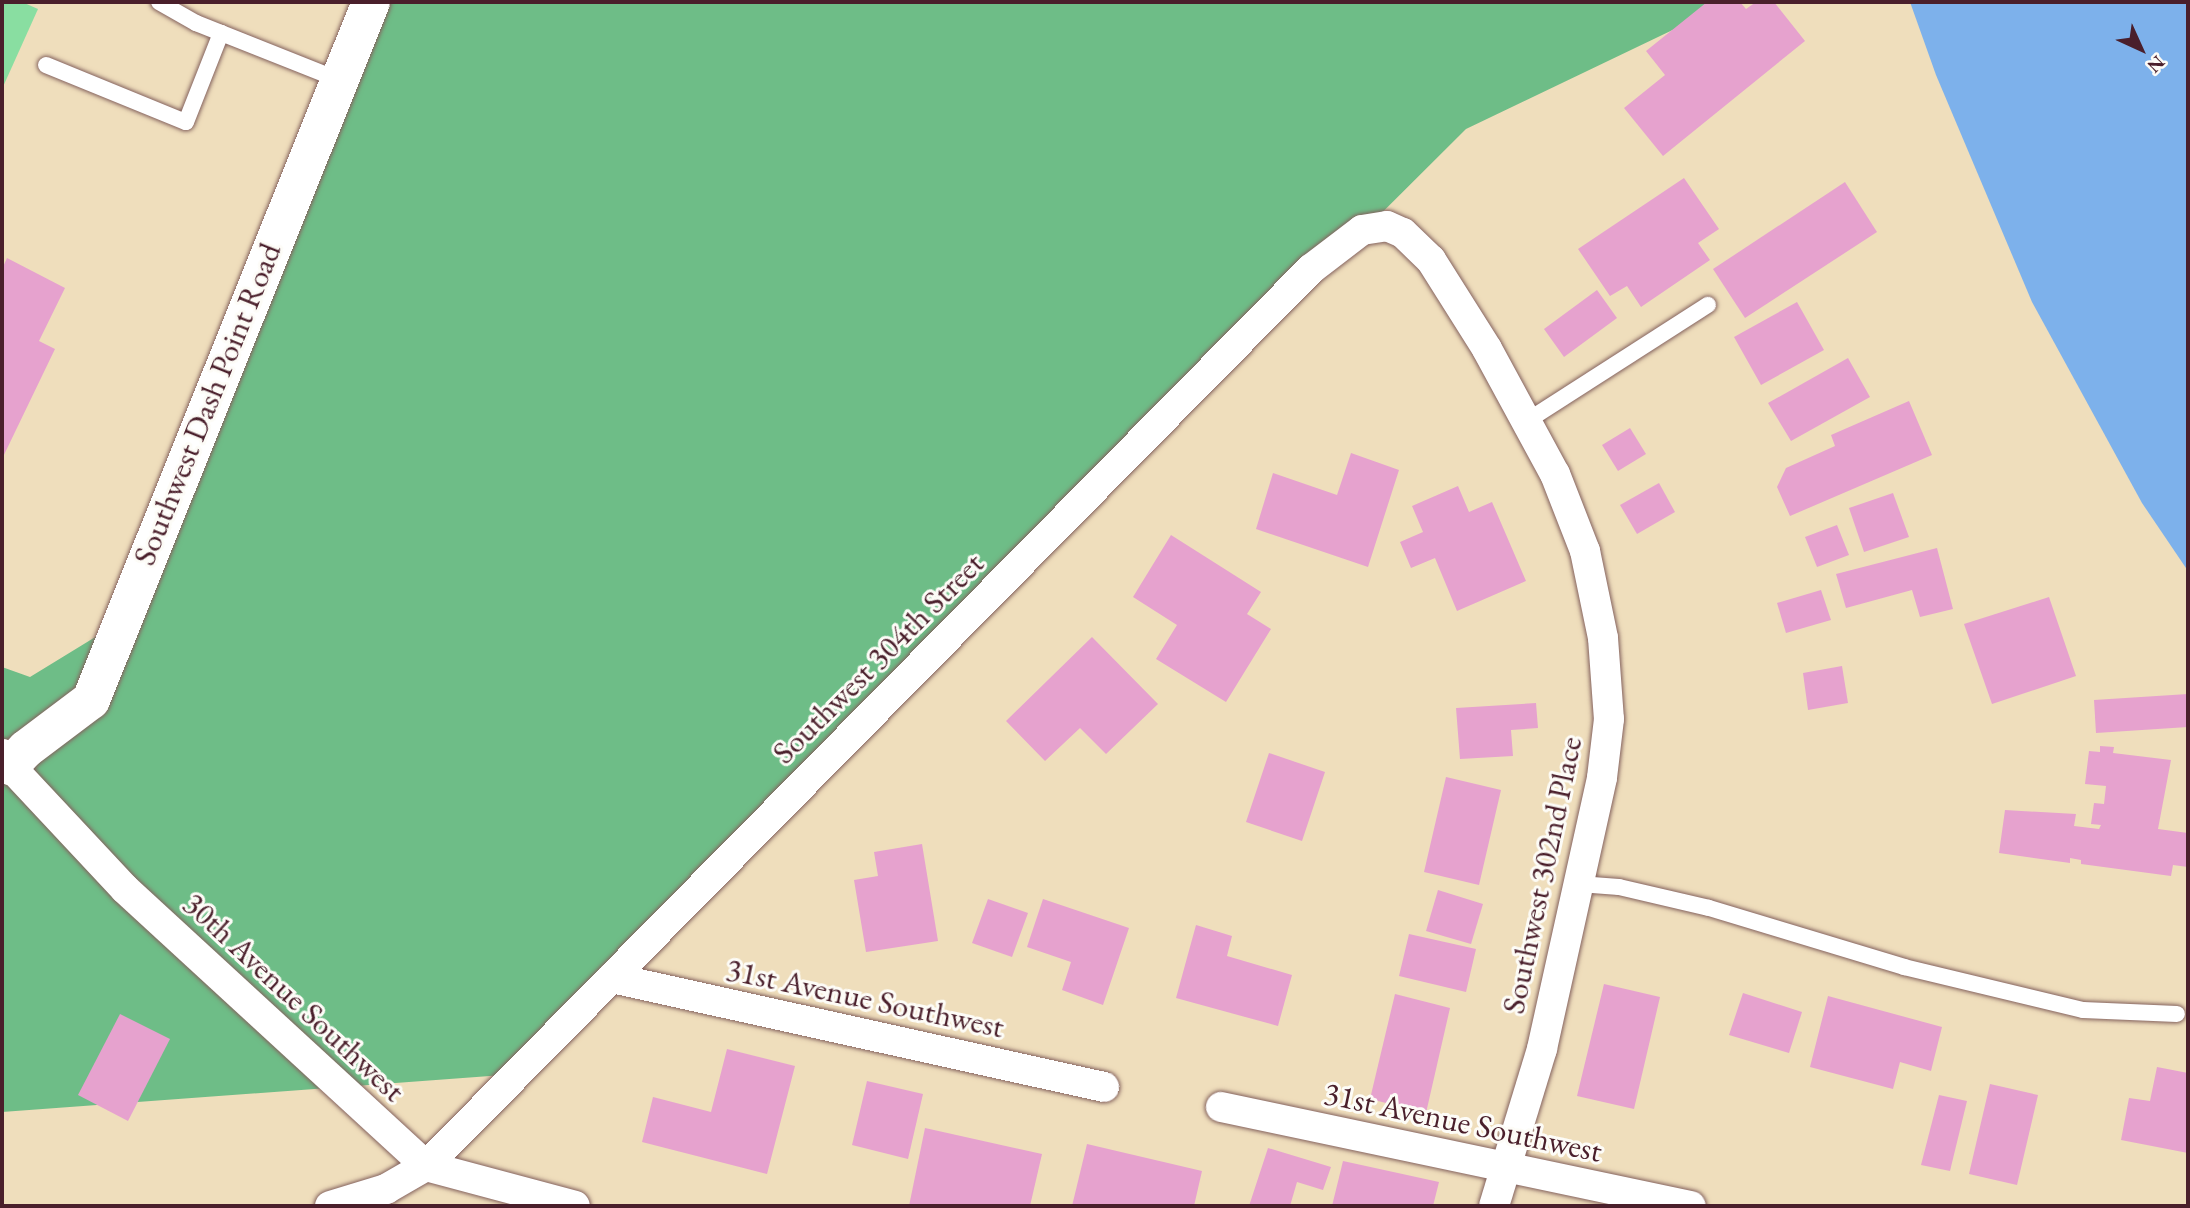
<!DOCTYPE html>
<style>
body{margin:0}
#map{position:relative;width:2190px;height:1208px;overflow:hidden;background:#efdebc;font-family:"EB Garamond",serif}
div>[style]{position:absolute}
.green>*{inset:0;background:#89dea1}
.forest>*{inset:0;background:#6ebd87}
.water>*{inset:0;background:#7db1eb}
.building>*{inset:0;background:#e6a2ce}
.roads{filter:drop-shadow(0 0 2px #84625e) drop-shadow(0 0 2px #84625e)}
.service>*{height:16px;margin:-8px;padding:0 8px;transform-origin:8px;border-radius:8px;background:#fff}
.minor>*{height:30px;margin:-15px;padding:0 15px;transform-origin:15px;border-radius:15px;background:#fff}
.secondary>*{height:38px;margin:-19px;padding:0 19px;transform-origin:19px;border-radius:19px;background:#fff}
span{translate:-50% -50%;white-space:nowrap;text-align:center;line-height:1.15;-webkit-text-stroke:6px #fdfcf7;paint-order:stroke}
.street-label{font-size:32px;color:#4a1f2b}
.frame{position:absolute;inset:0;border:4px solid #4a1f2b;pointer-events:none}
.north{position:absolute;left:2106px;top:14px;width:70px;height:70px;-webkit-text-stroke:5px #fdfcf7;paint-order:stroke;rotate:135deg;font-size:19px;font-weight:700;line-height:28px;text-align:center;color:#4a1f2b}
.north::after{content:'';display:block;margin:auto;width:24px;height:32px;background:#4a1f2b;clip-path:polygon(50% 0,100% 100%,50% 72%,0 100%)}
</style>
<div id="map">
<div class="green">
<div style="clip-path:polygon(2px 2px,22px 2px,38px 9px,2px 89px)"></div>
</div>
<div class="forest">
<div style="clip-path:polygon(369px 2px,1731px 2px,1466px 129px,517px 1074px,2px 1112px,2px 667px,30px 677px,97px 636px)"></div>
</div>
<div class="water">
<div style="clip-path:polygon(1910px 2px,2188px 2px,2188px 571px,2142px 503px,2032px 302px,1936px 75px)"></div>
</div>
<div class="building">
<div style="clip-path:polygon(1707px 2px,1740px 2px,1746px 9px,1756px 2px,1774px 2px,1805px 41px,1663px 156px,1624px 108px,1665px 75px,1646px 51px)"></div>
<div style="clip-path:polygon(1684px 178px,1719px 229px,1698px 243px,1710px 260px,1641px 307px,1627px 286px,1610px 296px,1578px 249px)"></div>
<div style="clip-path:polygon(1845px 182px,1877px 232px,1745px 318px,1713px 269px)"></div>
<div style="clip-path:polygon(7px 258px,65px 288px,39px 341px,55px 349px,2px 459px,2px 269px)"></div>
<div style="clip-path:polygon(1597px 290px,1617px 318px,1564px 357px,1544px 329px)"></div>
<div style="clip-path:polygon(1797px 302px,1824px 350px,1761px 385px,1734px 337px)"></div>
<div style="clip-path:polygon(1848px 358px,1870px 397px,1791px 441px,1768px 403px)"></div>
<div style="clip-path:polygon(1909px 401px,1932px 455px,1790px 516px,1777px 487px,1786px 468px,1835px 446px,1831px 435px)"></div>
<div style="clip-path:polygon(1630px 428px,1646px 454px,1618px 471px,1602px 445px)"></div>
<div style="clip-path:polygon(1351px 453px,1399px 470px,1368px 567px,1256px 529px,1273px 473px,1337px 495px)"></div>
<div style="clip-path:polygon(1659px 483px,1675px 512px,1637px 534px,1620px 505px)"></div>
<div style="clip-path:polygon(1458px 486px,1469px 512px,1492px 502px,1526px 581px,1457px 611px,1435px 558px,1411px 568px,1400px 542px,1423px 532px,1412px 506px)"></div>
<div style="clip-path:polygon(1893px 493px,1909px 537px,1864px 552px,1849px 508px)"></div>
<div style="clip-path:polygon(1837px 525px,1849px 555px,1817px 567px,1805px 537px)"></div>
<div style="clip-path:polygon(1171px 535px,1261px 592px,1247px 614px,1271px 629px,1226px 702px,1156px 659px,1177px 625px,1133px 597px)"></div>
<div style="clip-path:polygon(1937px 548px,1953px 609px,1920px 617px,1912px 590px,1846px 608px,1836px 574px)"></div>
<div style="clip-path:polygon(1821px 590px,1831px 620px,1786px 633px,1777px 603px)"></div>
<div style="clip-path:polygon(2049px 597px,2076px 676px,1992px 704px,1964px 624px)"></div>
<div style="clip-path:polygon(1092px 637px,1158px 704px,1106px 754px,1080px 728px,1045px 761px,1006px 721px)"></div>
<div style="clip-path:polygon(1842px 666px,1848px 703px,1808px 710px,1803px 673px)"></div>
<div style="clip-path:polygon(2188px 694px,2188px 727px,2096px 733px,2094px 700px)"></div>
<div style="clip-path:polygon(1536px 703px,1538px 728px,1511px 730px,1513px 756px,1460px 759px,1456px 708px)"></div>
<div style="clip-path:polygon(2100px 746px,2114px 747px,2113px 753px,2171px 760px,2158px 829px,2188px 833px,2188px 867px,2173px 865px,2171px 876px,2081px 864px,2081px 860px,2070px 858px,2070px 863px,1999px 853px,2005px 810px,2076px 814px,2074px 826px,2099px 829px,2101px 825px,2091px 824px,2094px 803px,2104px 804px,2106px 786px,2085px 784px,2089px 751px,2100px 752px)"></div>
<div style="clip-path:polygon(1269px 753px,1325px 772px,1302px 841px,1246px 822px)"></div>
<div style="clip-path:polygon(1446px 777px,1501px 790px,1479px 885px,1424px 872px)"></div>
<div style="clip-path:polygon(922px 844px,938px 941px,866px 952px,854px 880px,878px 876px,874px 852px)"></div>
<div style="clip-path:polygon(1438px 890px,1483px 904px,1471px 944px,1426px 931px)"></div>
<div style="clip-path:polygon(988px 899px,1028px 913px,1012px 957px,972px 943px)"></div>
<div style="clip-path:polygon(1043px 899px,1129px 928px,1103px 1005px,1062px 990px,1071px 962px,1027px 947px)"></div>
<div style="clip-path:polygon(1196px 925px,1232px 936px,1227px 956px,1292px 975px,1278px 1026px,1176px 998px)"></div>
<div style="clip-path:polygon(1409px 934px,1476px 949px,1466px 992px,1399px 976px)"></div>
<div style="clip-path:polygon(1604px 984px,1660px 997px,1634px 1109px,1577px 1096px)"></div>
<div style="clip-path:polygon(1743px 993px,1802px 1012px,1789px 1053px,1729px 1035px)"></div>
<div style="clip-path:polygon(1395px 994px,1450px 1008px,1426px 1113px,1370px 1099px)"></div>
<div style="clip-path:polygon(1828px 996px,1942px 1027px,1931px 1071px,1900px 1062px,1893px 1089px,1810px 1067px)"></div>
<div style="clip-path:polygon(120px 1014px,170px 1039px,128px 1121px,78px 1095px)"></div>
<div style="clip-path:polygon(727px 1049px,795px 1066px,767px 1174px,642px 1142px,653px 1097px,711px 1112px)"></div>
<div style="clip-path:polygon(2157px 1067px,2188px 1073px,2188px 1153px,2121px 1140px,2129px 1098px,2150px 1101px)"></div>
<div style="clip-path:polygon(867px 1081px,923px 1094px,908px 1159px,852px 1145px)"></div>
<div style="clip-path:polygon(1990px 1084px,2038px 1095px,2017px 1185px,1969px 1174px)"></div>
<div style="clip-path:polygon(1939px 1095px,1967px 1101px,1950px 1171px,1921px 1165px)"></div>
<div style="clip-path:polygon(925px 1128px,1042px 1154px,1030px 1206px,909px 1206px)"></div>
<div style="clip-path:polygon(1087px 1144px,1202px 1171px,1194px 1206px,1072px 1206px)"></div>
<div style="clip-path:polygon(1268px 1148px,1331px 1167px,1323px 1190px,1297px 1182px,1290px 1206px,1249px 1206px)"></div>
<div style="clip-path:polygon(1343px 1161px,1439px 1182px,1433px 1206px,1332px 1206px)"></div>
</div>
<div class="roads">
<div class="service">
<div style="left:159px;top:2px;width:43px;rotate:29.6deg"></div>
<div style="left:196px;top:23px;width:154px;rotate:21.7deg"></div>
<div style="left:46px;top:65px;width:151px;rotate:22.2deg"></div>
<div style="left:186px;top:122px;width:96px;rotate:-68.5deg"></div>
<div style="left:1527px;top:421px;width:215px;rotate:-32.7deg"></div>
<div style="left:1579px;top:884px;width:40px;rotate:4.3deg"></div>
<div style="left:1619px;top:887px;width:92px;rotate:13.1deg"></div>
<div style="left:1709px;top:908px;width:204px;rotate:16.8deg"></div>
<div style="left:1904px;top:967px;width:184px;rotate:13.5deg"></div>
<div style="left:2083px;top:1010px;width:94px;rotate:2.4deg"></div>
</div>
<div class="minor">
<div style="left:10px;top:766px;width:168px;rotate:46.9deg"></div>
<div style="left:125px;top:889px;width:409px;rotate:42.6deg"></div>
<div style="left:426px;top:1166px;width:154px;rotate:15deg"></div>
<div style="left:612px;top:978px;width:504px;rotate:12.49deg"></div>
<div style="left:1221px;top:1107px;width:480px;rotate:11.9deg"></div>
<div style="left:330px;top:1206px;width:59px;rotate:-16.9deg"></div>
<div style="left:386px;top:1189px;width:46px;rotate:-29.9deg"></div>
<div style="left:426px;top:1166px;width:1260px;rotate:-45.39deg"></div>
<div style="left:1311px;top:269px;width:64px;rotate:-37.4deg"></div>
<div style="left:1362px;top:230px;width:25px;rotate:-9deg"></div>
<div style="left:1387px;top:226px;width:17px;rotate:24deg"></div>
<div style="left:1403px;top:233px;width:39px;rotate:44deg"></div>
<div style="left:1431px;top:260px;width:105px;rotate:57.8deg"></div>
<div style="left:1487px;top:349px;width:142px;rotate:61.5deg"></div>
<div style="left:1555px;top:474px;width:83px;rotate:68.7deg"></div>
<div style="left:1585px;top:551px;width:89px;rotate:78.3deg"></div>
<div style="left:1603px;top:638px;width:81px;rotate:85.8deg"></div>
<div style="left:1609px;top:719px;width:59px;rotate:96.8deg"></div>
<div style="left:1602px;top:778px;width:278px;rotate:102.5deg"></div>
<div style="left:1542px;top:1049px;width:164px;rotate:107deg"></div>
</div>
<div class="secondary">
<div style="left:2px;top:758px;width:11px;rotate:45deg"></div>
<div style="left:10px;top:766px;width:23px;rotate:-47deg"></div>
<div style="left:26px;top:749px;width:81px;rotate:-37deg"></div>
<div style="left:91px;top:700px;width:752px;rotate:-68.14deg"></div>
</div>
</div>
<div class="street-label">
<span style="left:207px;top:404px;rotate:-68deg">Southwest Dash Point Road</span>
<span style="left:878px;top:658px;rotate:-45deg">Southwest 304th Street</span>
<span style="left:1542px;top:875px;rotate:-78deg">Southwest 302nd Place</span>
<span style="left:294px;top:997px;rotate:43deg">30th Avenue Southwest</span>
<span style="left:865px;top:998px;rotate:12deg">31st Avenue Southwest</span>
<span style="left:1463px;top:1122px;rotate:12deg">31st Avenue Southwest</span>
</div>
<div class="frame"></div>
<div class="north">N</div>
</div>
